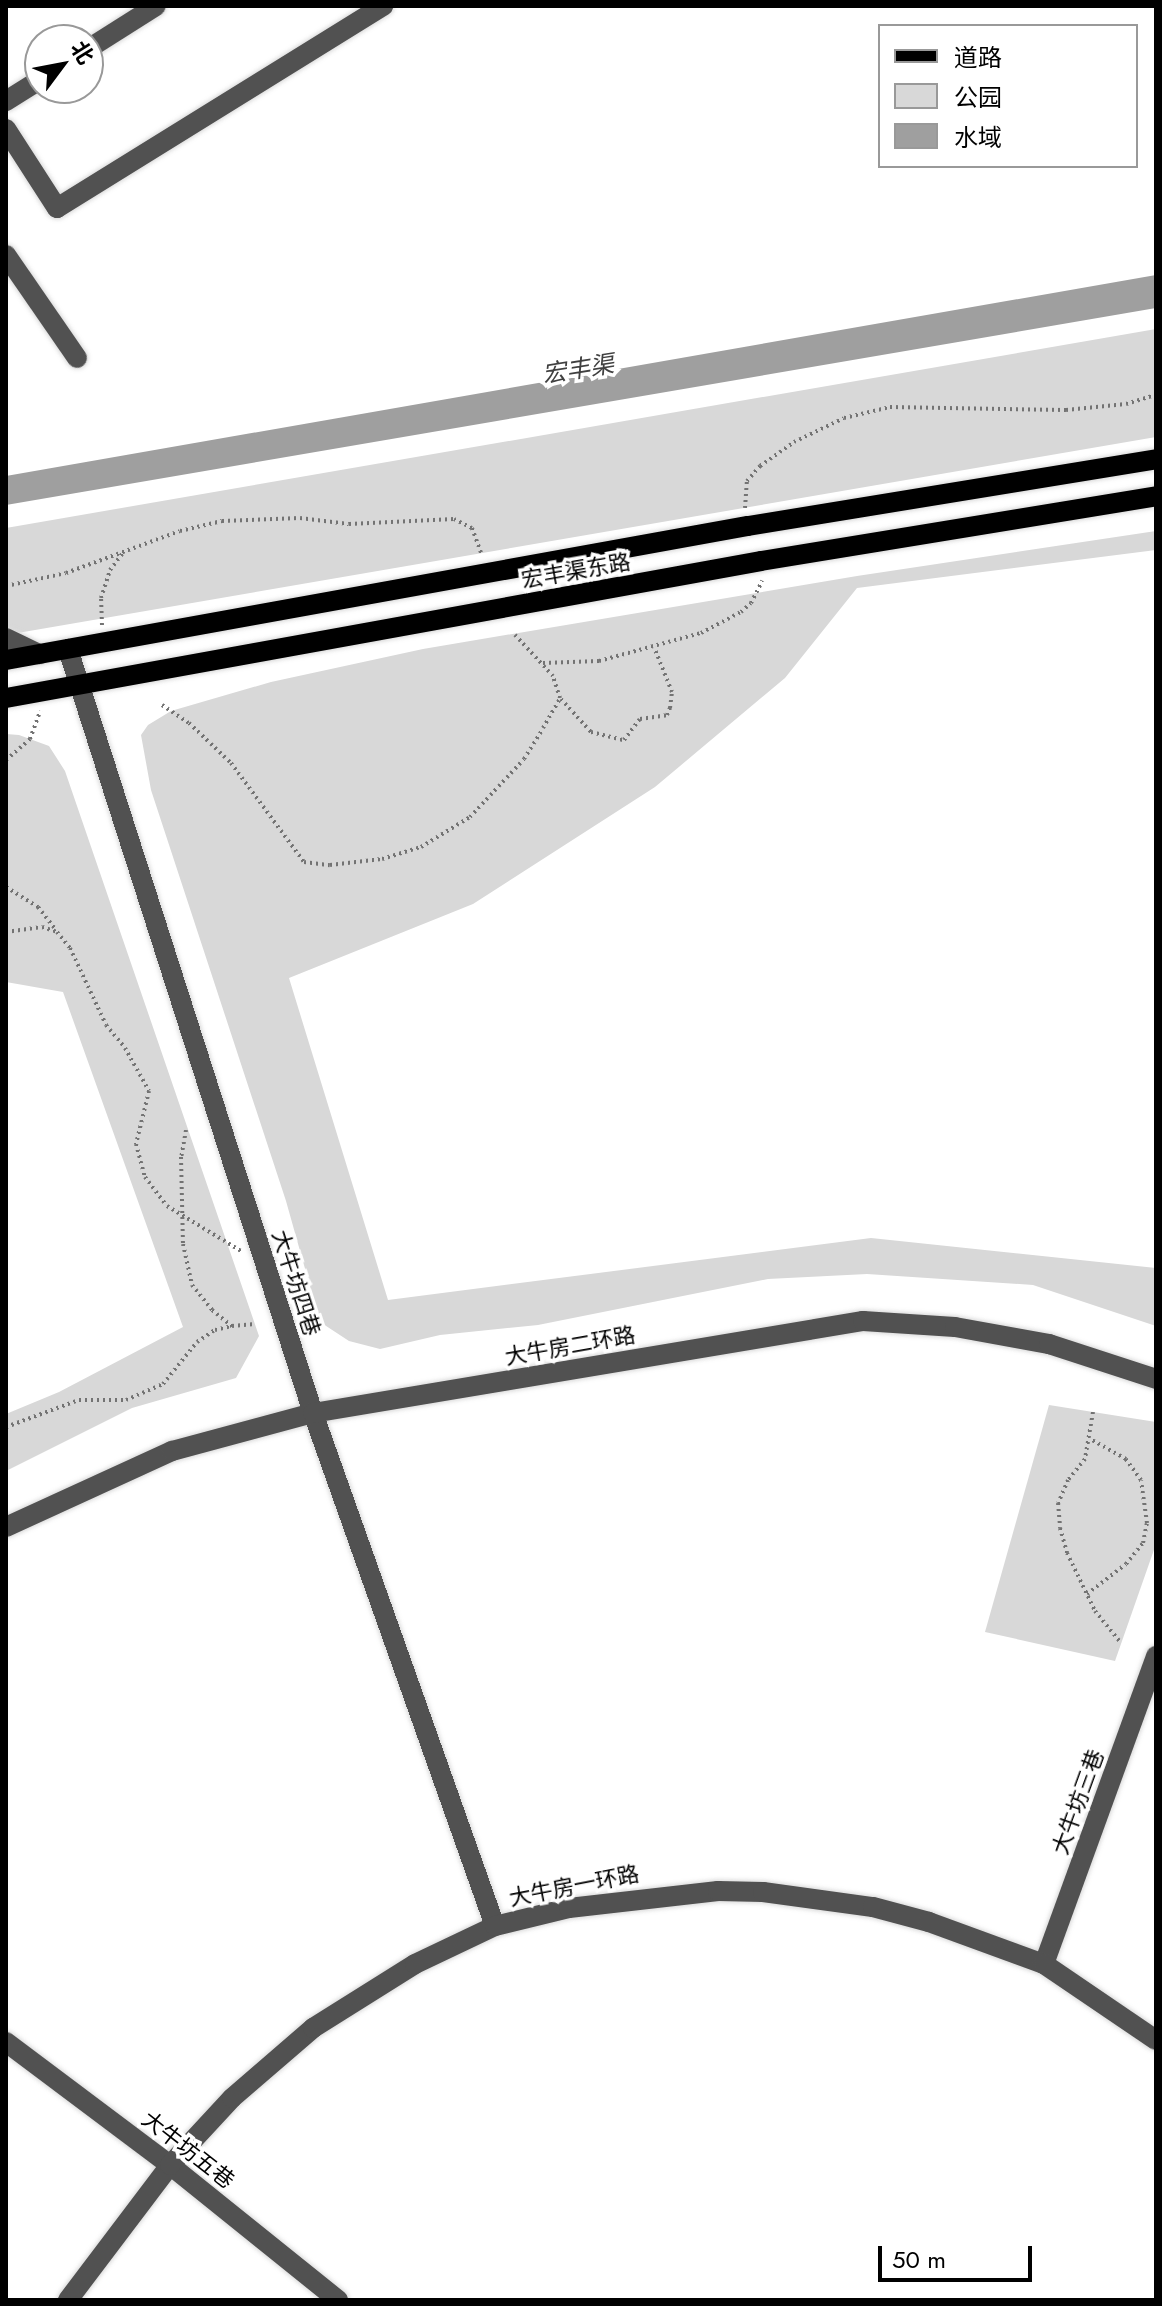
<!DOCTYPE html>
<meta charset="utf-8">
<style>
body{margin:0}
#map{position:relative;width:1162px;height:2306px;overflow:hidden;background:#fff;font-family:Jost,"Noto Sans SC",sans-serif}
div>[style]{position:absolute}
.green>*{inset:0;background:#d8d8d8}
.water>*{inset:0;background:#9f9f9f}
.path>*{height:4px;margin-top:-2px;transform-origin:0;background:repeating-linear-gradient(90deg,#737373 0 2px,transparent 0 6px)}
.roads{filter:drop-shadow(0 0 2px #dbdbdb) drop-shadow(0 0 2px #dbdbdb)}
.minor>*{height:20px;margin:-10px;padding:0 10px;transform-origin:10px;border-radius:10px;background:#515151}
.major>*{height:20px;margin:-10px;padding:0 10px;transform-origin:10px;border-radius:10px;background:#000}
span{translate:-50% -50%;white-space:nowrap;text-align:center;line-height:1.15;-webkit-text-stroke:7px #fff;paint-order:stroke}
.street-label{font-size:22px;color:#000}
.water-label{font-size:24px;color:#404040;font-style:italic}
.frame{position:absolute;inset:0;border:8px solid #000;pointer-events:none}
.legend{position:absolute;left:878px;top:24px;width:260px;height:144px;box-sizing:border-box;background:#fff;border:2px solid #999;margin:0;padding:10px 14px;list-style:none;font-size:24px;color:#000}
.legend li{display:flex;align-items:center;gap:16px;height:40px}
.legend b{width:40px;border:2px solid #999}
.north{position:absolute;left:24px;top:24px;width:80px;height:80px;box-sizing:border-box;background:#fff;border:2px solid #999;border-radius:50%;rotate:58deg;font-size:22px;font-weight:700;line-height:32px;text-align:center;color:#000}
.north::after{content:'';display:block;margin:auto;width:28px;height:36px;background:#000;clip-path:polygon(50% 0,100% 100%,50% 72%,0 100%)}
.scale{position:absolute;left:878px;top:2246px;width:154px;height:36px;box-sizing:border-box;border:4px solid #000;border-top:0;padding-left:10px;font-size:24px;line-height:28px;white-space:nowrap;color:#000;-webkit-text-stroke:6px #fff;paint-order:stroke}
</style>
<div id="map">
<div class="green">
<div style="clip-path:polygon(1156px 329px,1156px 437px,6px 635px,6px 528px)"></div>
<div style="clip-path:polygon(1156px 531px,1156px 550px,857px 588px,785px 678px,655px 787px,473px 904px,289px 978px,388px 1300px,871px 1238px,1156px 1268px,1156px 1326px,1033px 1285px,867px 1274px,768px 1279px,538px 1325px,440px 1335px,380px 1349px,349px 1341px,320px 1322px,286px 1201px,151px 790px,141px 735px,148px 725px,171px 711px,271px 682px,423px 649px,857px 576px)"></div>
<div style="clip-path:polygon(6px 734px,19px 735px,49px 746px,65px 771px,259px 1336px,236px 1378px,132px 1408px,6px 1471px,6px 1414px,59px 1392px,183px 1327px,63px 992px,6px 982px)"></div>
<div style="clip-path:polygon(1049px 1405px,1156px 1422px,1156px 1544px,1115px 1661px,985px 1632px)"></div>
</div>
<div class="water">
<div style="clip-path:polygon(1156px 275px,1156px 308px,6px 505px,6px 476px)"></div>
</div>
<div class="path">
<div style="left:745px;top:508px;width:27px;rotate:-86deg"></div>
<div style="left:747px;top:481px;width:20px;rotate:-49deg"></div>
<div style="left:760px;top:466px;width:42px;rotate:-35.2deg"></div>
<div style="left:794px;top:442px;width:55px;rotate:-25.6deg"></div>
<div style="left:844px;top:418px;width:47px;rotate:-13.4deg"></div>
<div style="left:890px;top:407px;width:176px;rotate:1deg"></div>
<div style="left:1066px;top:410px;width:60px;rotate:-5.7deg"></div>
<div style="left:1126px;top:404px;width:31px;rotate:-17deg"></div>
<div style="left:6px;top:586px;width:61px;rotate:-12.2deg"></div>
<div style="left:66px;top:573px;width:121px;rotate:-20.2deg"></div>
<div style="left:180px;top:531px;width:43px;rotate:-13.4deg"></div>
<div style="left:222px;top:521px;width:78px;rotate:-2.2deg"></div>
<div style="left:300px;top:518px;width:49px;rotate:7deg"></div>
<div style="left:349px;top:524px;width:105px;rotate:-2.7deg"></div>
<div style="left:454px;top:519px;width:20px;rotate:27deg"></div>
<div style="left:472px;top:528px;width:27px;rotate:70deg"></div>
<div style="left:102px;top:625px;width:27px;rotate:-92deg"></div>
<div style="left:101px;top:598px;width:29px;rotate:-72deg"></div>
<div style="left:110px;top:570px;width:21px;rotate:-53deg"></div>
<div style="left:543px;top:663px;width:56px;rotate:-2deg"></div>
<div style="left:599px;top:661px;width:106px;rotate:-15.4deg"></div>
<div style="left:701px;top:633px;width:45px;rotate:-27.7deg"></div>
<div style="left:741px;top:612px;width:13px;rotate:-42deg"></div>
<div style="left:751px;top:603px;width:25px;rotate:-63deg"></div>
<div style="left:561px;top:699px;width:45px;rotate:47.7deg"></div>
<div style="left:591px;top:732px;width:34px;rotate:14deg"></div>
<div style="left:624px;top:740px;width:26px;rotate:-53deg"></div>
<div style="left:640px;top:719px;width:27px;rotate:-8deg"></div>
<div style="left:667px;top:715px;width:8px;rotate:-67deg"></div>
<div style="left:670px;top:708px;width:16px;rotate:-83deg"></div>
<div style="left:672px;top:692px;width:48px;rotate:-111.8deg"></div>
<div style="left:162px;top:705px;width:32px;rotate:34deg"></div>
<div style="left:189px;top:723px;width:58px;rotate:43.6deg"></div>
<div style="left:231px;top:763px;width:123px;rotate:53.6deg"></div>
<div style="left:304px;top:862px;width:26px;rotate:7deg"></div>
<div style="left:330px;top:865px;width:52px;rotate:-6.6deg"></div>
<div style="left:382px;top:859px;width:41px;rotate:-17.1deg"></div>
<div style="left:421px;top:847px;width:57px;rotate:-31.5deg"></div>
<div style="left:470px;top:817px;width:79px;rotate:-47deg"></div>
<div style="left:524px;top:759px;width:36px;rotate:-58deg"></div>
<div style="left:543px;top:728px;width:34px;rotate:-60deg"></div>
<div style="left:560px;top:698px;width:23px;rotate:-108deg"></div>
<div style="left:553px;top:676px;width:56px;rotate:-132.8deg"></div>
<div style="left:6px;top:760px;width:32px;rotate:-41deg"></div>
<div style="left:30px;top:739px;width:30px;rotate:-70deg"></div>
<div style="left:6px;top:887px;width:38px;rotate:32deg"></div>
<div style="left:38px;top:907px;width:29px;rotate:52deg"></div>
<div style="left:6px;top:932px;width:36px;rotate:-8deg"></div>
<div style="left:42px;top:927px;width:16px;rotate:18deg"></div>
<div style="left:57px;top:932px;width:21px;rotate:51deg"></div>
<div style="left:70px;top:948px;width:85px;rotate:64.9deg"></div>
<div style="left:106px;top:1025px;width:30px;rotate:50deg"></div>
<div style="left:125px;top:1048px;width:49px;rotate:60.8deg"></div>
<div style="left:149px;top:1091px;width:55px;rotate:103.8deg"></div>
<div style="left:136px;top:1144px;width:34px;rotate:75deg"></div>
<div style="left:145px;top:1177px;width:36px;rotate:53deg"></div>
<div style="left:167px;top:1206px;width:87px;rotate:31.3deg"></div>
<div style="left:186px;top:1130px;width:27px;rotate:100deg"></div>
<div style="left:181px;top:1157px;width:87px;rotate:88.7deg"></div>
<div style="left:183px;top:1244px;width:42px;rotate:77.6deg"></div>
<div style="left:192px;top:1285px;width:32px;rotate:51deg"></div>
<div style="left:212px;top:1310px;width:26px;rotate:39deg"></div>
<div style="left:232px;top:1326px;width:23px;rotate:-5deg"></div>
<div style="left:1093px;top:1412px;width:48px;rotate:99.7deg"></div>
<div style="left:1085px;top:1459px;width:27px;rotate:129deg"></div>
<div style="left:1068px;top:1480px;width:25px;rotate:113deg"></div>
<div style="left:1058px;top:1503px;width:25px;rotate:85deg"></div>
<div style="left:1060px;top:1528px;width:26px;rotate:74deg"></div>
<div style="left:1067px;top:1553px;width:64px;rotate:64.2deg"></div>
<div style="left:1095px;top:1611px;width:41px;rotate:50.9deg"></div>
<div style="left:6px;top:1427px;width:78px;rotate:-20.3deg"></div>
<div style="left:79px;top:1400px;width:47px"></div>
<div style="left:126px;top:1400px;width:40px;rotate:-23.4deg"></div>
<div style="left:163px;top:1384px;width:54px;rotate:-51deg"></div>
<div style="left:197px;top:1342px;width:22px;rotate:-34deg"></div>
<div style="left:215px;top:1330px;width:17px;rotate:-13deg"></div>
<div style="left:1087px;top:1594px;width:49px;rotate:-37.6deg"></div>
<div style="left:1126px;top:1564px;width:27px;rotate:-51deg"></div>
<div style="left:1143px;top:1543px;width:20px;rotate:-79deg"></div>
<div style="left:1147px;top:1523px;width:43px;rotate:-97.9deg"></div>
<div style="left:1141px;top:1480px;width:26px;rotate:-126deg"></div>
<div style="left:1126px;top:1459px;width:41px;rotate:-150.9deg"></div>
</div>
<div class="roads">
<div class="minor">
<div style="left:88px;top:49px;width:80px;rotate:-32.3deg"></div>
<div style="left:6px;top:101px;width:40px;rotate:-32deg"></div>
<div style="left:6px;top:129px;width:94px;rotate:57.2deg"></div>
<div style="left:57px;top:208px;width:384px;rotate:-31.8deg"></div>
<div style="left:6px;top:255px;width:125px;rotate:55.4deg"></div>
<div style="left:6px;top:638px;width:37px;rotate:26deg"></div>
<div style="left:68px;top:649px;width:802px;rotate:72.22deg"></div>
<div style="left:313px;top:1413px;width:544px;rotate:70.47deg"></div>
<div style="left:6px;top:1527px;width:183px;rotate:-24.6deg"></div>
<div style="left:172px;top:1451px;width:146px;rotate:-15.1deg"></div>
<div style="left:313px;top:1413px;width:558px;rotate:-9.5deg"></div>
<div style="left:863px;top:1321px;width:92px;rotate:3.7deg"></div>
<div style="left:955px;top:1327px;width:96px;rotate:10.3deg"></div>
<div style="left:1049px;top:1344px;width:113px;rotate:18.1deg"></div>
<div style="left:1044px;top:1964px;width:328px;rotate:-70deg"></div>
<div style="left:6px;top:2042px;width:205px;rotate:36.9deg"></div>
<div style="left:170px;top:2165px;width:216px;rotate:38.8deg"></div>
<div style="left:68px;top:2300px;width:169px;rotate:-52.9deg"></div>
<div style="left:170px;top:2165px;width:91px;rotate:-47.2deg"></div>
<div style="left:232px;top:2098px;width:107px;rotate:-40.8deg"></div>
<div style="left:313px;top:2028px;width:120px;rotate:-32.1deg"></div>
<div style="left:415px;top:1964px;width:89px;rotate:-25.4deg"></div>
<div style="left:495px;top:1926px;width:76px;rotate:-13.7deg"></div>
<div style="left:569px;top:1908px;width:150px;rotate:-6.5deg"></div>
<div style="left:718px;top:1891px;width:45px;rotate:1.3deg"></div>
<div style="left:763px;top:1892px;width:111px;rotate:7.8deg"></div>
<div style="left:873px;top:1907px;width:58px;rotate:15deg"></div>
<div style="left:929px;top:1922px;width:122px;rotate:20.1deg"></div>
<div style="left:1044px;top:1964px;width:135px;rotate:34.2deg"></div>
</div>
<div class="major">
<div style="left:6px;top:660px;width:754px;rotate:-10.24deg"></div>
<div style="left:748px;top:526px;width:413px;rotate:-9.3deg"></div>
<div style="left:6px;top:698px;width:767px;rotate:-10.28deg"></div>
<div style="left:761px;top:561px;width:400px;rotate:-9.3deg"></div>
</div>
</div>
<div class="street-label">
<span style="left:576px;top:571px;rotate:-10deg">宏丰渠东路</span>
<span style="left:296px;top:1283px;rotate:72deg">大牛坊四巷</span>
<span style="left:570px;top:1346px;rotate:-10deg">大牛房二环路</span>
<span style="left:1078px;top:1802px;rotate:-70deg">大牛坊三巷</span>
<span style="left:574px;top:1886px;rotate:-11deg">大牛房一环路</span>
<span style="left:188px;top:2150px;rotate:38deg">大牛坊五巷</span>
</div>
<div class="water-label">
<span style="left:578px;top:369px;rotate:-9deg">宏丰渠</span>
</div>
<div class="frame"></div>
<ul class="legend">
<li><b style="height:10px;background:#000"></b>道路</li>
<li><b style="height:22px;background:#d8d8d8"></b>公园</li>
<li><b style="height:22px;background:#9f9f9f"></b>水域</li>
</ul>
<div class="north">北</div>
<div class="scale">50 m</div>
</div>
